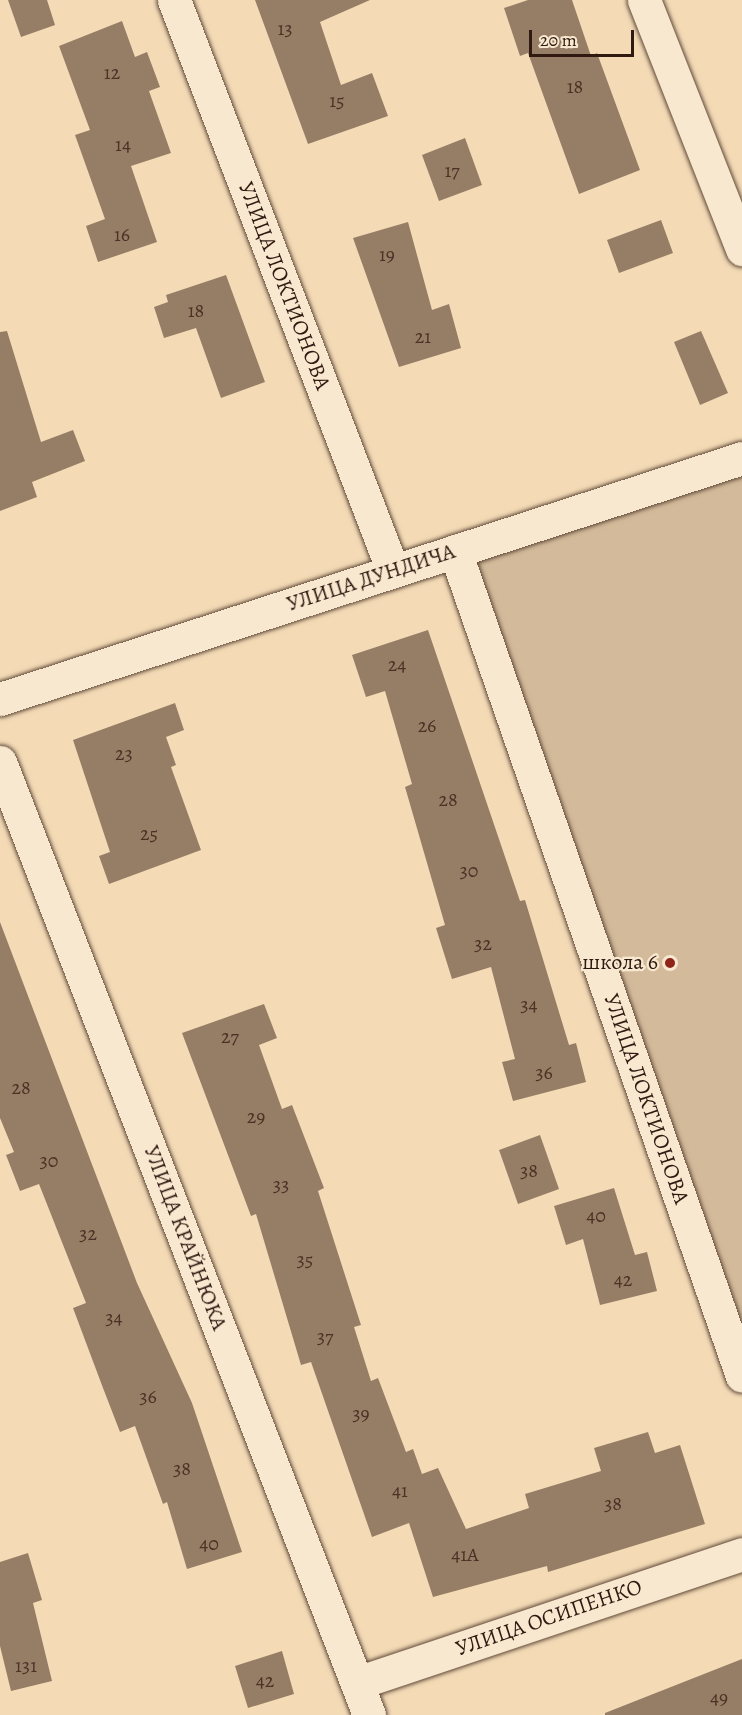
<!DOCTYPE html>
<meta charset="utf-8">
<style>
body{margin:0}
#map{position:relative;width:742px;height:1715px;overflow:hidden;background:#f4dbb6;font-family:Alegreya,serif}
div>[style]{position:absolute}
.green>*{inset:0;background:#d3ba9a}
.building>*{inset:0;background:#967e66}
.roads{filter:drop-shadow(0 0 2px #614a3a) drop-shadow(0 0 2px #614a3a)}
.street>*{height:33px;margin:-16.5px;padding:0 16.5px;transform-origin:16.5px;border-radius:16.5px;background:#f8e8d0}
.dots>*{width:16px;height:16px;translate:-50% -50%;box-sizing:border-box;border:3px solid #f8e8d0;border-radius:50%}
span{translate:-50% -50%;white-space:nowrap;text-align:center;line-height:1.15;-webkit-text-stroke:4.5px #f8e8d0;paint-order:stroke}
.number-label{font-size:20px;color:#4a3226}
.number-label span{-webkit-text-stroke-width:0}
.street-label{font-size:22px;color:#301910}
.poi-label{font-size:22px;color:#301910}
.right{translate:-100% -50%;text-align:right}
.scale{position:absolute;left:529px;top:30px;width:105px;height:27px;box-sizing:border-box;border:3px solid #301910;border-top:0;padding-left:8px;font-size:18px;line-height:21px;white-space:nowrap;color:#301910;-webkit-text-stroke:4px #f8e8d0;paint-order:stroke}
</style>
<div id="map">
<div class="green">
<div style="clip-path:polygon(742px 458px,742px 1376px,455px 551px)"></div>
</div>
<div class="building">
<div style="clip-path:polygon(8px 0,47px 0,55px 25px,21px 37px)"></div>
<div style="clip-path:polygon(255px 0,370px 0,320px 22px,341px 85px,372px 73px,388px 116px,308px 144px)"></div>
<div style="clip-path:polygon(528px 0,572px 0,591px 56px,597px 53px,640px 170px,579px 194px,528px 53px,520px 56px,504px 8px)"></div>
<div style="clip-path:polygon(122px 21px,135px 57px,147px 52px,160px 87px,149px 91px,171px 153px,131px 166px,157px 242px,98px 262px,86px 226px,105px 219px,75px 135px,90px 130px,59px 46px)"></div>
<div style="clip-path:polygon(465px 138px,482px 185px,439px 201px,422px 155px)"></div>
<div style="clip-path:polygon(661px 220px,673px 253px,619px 273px,607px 240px)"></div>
<div style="clip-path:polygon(408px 222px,432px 310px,449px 304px,461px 348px,399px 367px,353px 238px)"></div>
<div style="clip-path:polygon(226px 275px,265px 382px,221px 398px,196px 328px,164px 338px,154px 307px,168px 302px,166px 295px)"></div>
<div style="clip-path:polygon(7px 331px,41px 442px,73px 430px,85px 461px,32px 482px,37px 497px,0 511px,0 332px)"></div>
<div style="clip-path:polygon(701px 331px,728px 393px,700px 405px,674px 342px)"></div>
<div style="clip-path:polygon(428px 630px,520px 901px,525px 900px,569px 1045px,576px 1043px,586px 1082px,513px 1101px,502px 1062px,515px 1059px,491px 967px,452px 979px,436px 928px,445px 925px,405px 787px,412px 784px,385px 691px,366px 697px,352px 655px)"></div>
<div style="clip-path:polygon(175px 703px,184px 730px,166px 737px,176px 765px,171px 767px,201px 850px,109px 884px,99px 856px,110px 852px,73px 740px)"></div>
<div style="clip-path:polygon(0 922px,137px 1283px,192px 1403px,242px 1552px,187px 1569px,167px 1502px,163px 1504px,135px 1426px,120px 1432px,103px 1388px,73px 1308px,86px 1303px,39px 1184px,20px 1191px,6px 1155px,14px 1152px,0 1118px)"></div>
<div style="clip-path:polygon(264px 1004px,277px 1038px,259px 1045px,282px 1109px,292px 1105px,324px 1188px,318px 1191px,361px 1325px,354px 1327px,371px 1381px,378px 1378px,406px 1452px,413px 1449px,422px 1474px,438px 1468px,466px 1529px,529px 1508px,525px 1494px,601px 1471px,594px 1448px,648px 1432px,655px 1453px,680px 1445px,705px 1524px,548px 1572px,547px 1566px,433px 1597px,409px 1523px,372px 1537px,311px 1362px,301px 1365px,256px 1214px,251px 1216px,182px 1033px)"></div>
<div style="clip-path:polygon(540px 1135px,559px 1189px,518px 1204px,499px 1150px)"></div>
<div style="clip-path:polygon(614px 1188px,635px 1255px,647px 1252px,657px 1291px,600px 1305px,583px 1239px,566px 1245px,554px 1206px)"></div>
<div style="clip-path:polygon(28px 1553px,42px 1600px,33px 1603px,52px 1681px,11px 1691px,0 1646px,0 1562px)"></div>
<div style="clip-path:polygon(282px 1651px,294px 1694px,248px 1708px,235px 1666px)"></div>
<div style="clip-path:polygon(742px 1659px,742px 1715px,605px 1715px,605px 1713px)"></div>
</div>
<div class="roads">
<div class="street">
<div style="left:174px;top:0;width:612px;rotate:69.02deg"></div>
<div style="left:644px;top:0;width:268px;rotate:68.5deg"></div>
<div style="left:455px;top:551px;width:873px;rotate:70.82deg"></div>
<div style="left:0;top:699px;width:780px;rotate:-17.99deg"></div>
<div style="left:0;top:762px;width:1022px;rotate:68.83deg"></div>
<div style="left:357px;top:1683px;width:406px;rotate:-18.5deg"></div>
</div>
</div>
<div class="dots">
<div style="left:670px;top:963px;background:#8f2418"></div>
</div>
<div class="number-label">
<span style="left:285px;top:28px">13</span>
<span style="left:112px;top:72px">12</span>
<span style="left:575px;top:86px">18</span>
<span style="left:337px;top:100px">15</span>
<span style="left:123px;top:144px">14</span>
<span style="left:452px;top:170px">17</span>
<span style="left:122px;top:234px">16</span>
<span style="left:387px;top:254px">19</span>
<span style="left:196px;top:310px">18</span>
<span style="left:423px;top:336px">21</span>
<span style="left:397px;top:664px">24</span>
<span style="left:427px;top:725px">26</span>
<span style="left:124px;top:753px">23</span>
<span style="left:448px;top:799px">28</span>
<span style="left:149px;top:833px">25</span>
<span style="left:469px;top:870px">30</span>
<span style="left:483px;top:943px">32</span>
<span style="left:529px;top:1004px">34</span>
<span style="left:230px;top:1036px">27</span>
<span style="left:544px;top:1072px">36</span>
<span style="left:21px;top:1087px">28</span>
<span style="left:256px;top:1116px">29</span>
<span style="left:49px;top:1160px">30</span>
<span style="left:529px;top:1170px">38</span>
<span style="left:281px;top:1184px">33</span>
<span style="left:596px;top:1215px">40</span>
<span style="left:88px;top:1233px">32</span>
<span style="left:305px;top:1259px">35</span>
<span style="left:623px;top:1279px">42</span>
<span style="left:114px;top:1317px">34</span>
<span style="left:325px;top:1336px">37</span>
<span style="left:148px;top:1396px">36</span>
<span style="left:361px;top:1413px">39</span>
<span style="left:182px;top:1468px">38</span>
<span style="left:400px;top:1490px">41</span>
<span style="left:613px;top:1503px">38</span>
<span style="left:209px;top:1543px">40</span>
<span style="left:465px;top:1554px">41А</span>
<span style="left:26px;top:1665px">131</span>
<span style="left:265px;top:1680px">42</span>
<span style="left:719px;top:1697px">49</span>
</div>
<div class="street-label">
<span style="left:284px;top:286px;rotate:69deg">УЛИЦА ЛОКТИОНОВА</span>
<span style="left:371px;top:578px;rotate:-18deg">УЛИЦА ДУНДИЧА</span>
<span style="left:646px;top:1099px;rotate:71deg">УЛИЦА ЛОКТИОНОВА</span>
<span style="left:185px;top:1238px;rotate:69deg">УЛИЦА КРАЙНЮКА</span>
<span style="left:549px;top:1618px;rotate:-19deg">УЛИЦА ОСИПЕНКО</span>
</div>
<div class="poi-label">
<span class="right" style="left:658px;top:963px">школа 6</span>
</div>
<div class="scale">20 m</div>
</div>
